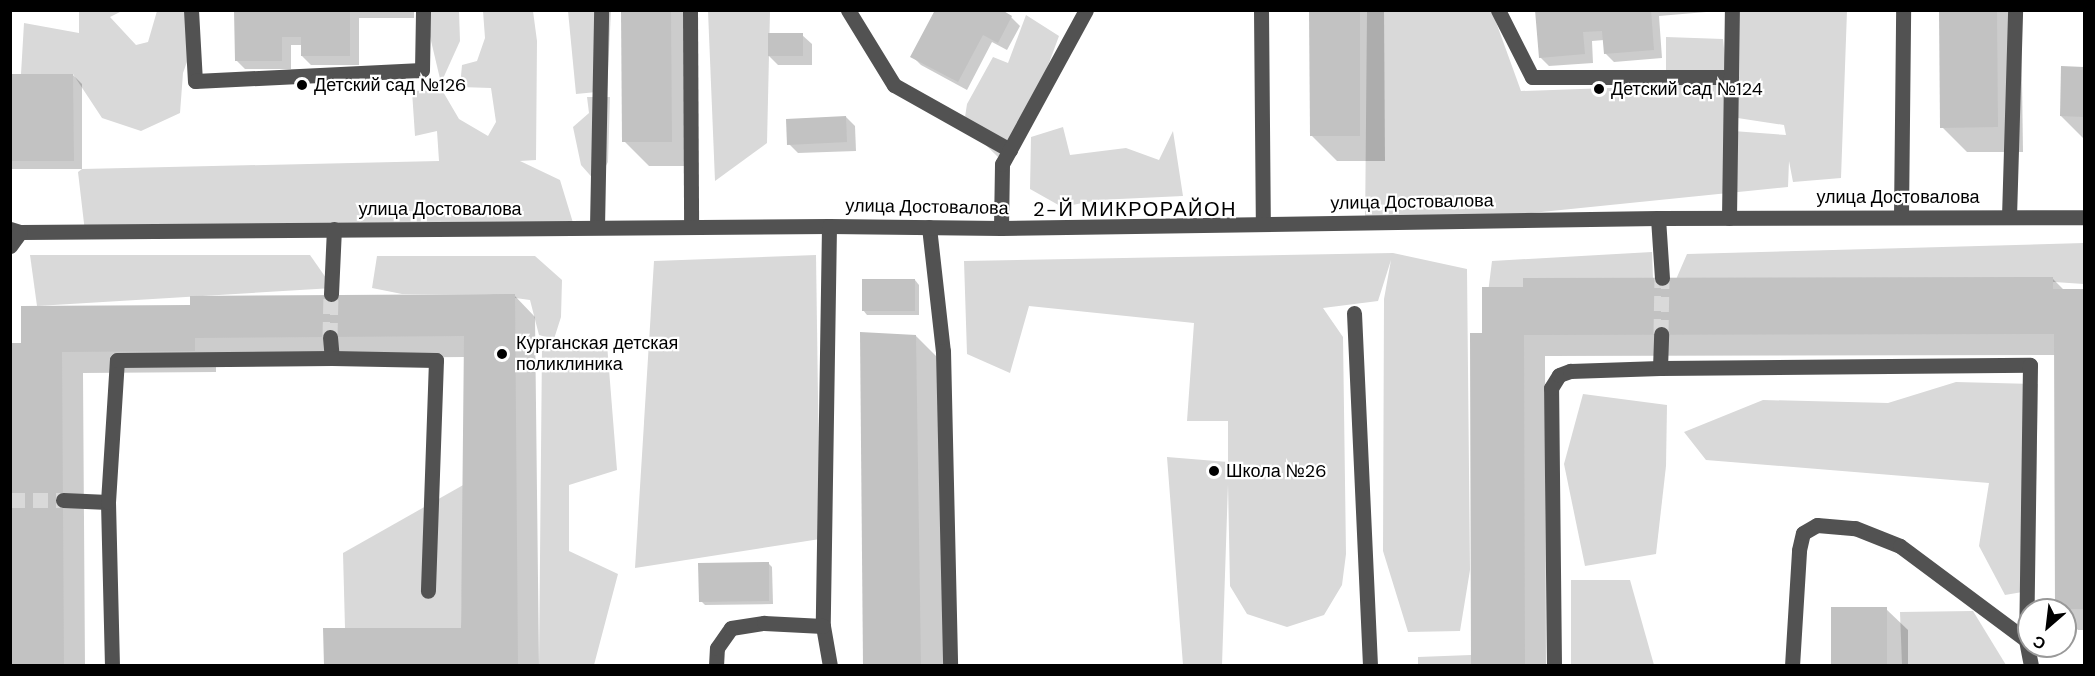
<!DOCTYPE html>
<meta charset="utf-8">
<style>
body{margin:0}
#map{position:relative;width:2095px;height:676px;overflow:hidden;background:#fff;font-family:"DM Sans",sans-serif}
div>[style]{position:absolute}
.green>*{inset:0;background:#d9d9d9}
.shadow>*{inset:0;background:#0003}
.building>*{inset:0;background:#c2c2c2}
.minor-tunnel>*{height:15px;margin-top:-7.5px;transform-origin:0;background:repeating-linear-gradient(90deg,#d9d9d9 0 15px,transparent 0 23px)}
.minor>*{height:15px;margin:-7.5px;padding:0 7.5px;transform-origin:7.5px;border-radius:7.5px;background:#525252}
.dots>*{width:16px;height:16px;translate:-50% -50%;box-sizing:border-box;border:3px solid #fff;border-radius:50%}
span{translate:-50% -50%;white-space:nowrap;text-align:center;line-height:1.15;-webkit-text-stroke:4.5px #fff;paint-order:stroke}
.poi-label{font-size:18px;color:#000}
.left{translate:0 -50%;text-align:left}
.street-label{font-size:18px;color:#000}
.neighbourhood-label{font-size:20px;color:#000;letter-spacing:1.5px}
.frame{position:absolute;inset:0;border:12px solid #000;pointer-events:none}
.north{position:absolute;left:2017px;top:598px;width:60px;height:60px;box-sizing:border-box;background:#fff;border:2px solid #999;border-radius:50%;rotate:208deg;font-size:16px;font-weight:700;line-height:24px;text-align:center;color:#000}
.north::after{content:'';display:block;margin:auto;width:21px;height:27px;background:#000;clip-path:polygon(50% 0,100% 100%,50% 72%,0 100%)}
</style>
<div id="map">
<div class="green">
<div style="clip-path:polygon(187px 10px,198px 31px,183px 73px,180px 113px,141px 131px,102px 118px,73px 74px,21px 74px,24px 23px,79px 33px,79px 11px,122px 11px,110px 17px,136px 45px,148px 42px,157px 11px)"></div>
<div style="clip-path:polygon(424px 11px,459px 11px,460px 41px,441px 83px)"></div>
<div style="clip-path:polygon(483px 11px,533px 11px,537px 41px,536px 160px,520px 161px,560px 180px,574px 226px,85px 232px,78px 172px,82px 169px,439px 161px,437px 131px,415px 136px,412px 91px,442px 90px,459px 119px,488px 136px,496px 122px,491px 88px,460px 87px,462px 65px,477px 61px,485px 38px)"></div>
<div style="clip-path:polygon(568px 11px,611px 11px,607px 91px,576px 94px)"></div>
<div style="clip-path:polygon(708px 11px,770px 11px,767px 143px,715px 181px)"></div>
<div style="clip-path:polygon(evenodd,1367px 11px,1492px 11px,1521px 91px,1666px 86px,1666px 37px,1723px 39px,1731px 114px,1733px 11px,1847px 11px,1841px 178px,1793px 182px,1789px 161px,1788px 187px,1365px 230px,1367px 11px,1731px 117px,1784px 125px,1786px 135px,1733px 131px,1731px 117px)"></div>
<div style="clip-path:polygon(1026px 15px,1059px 36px,1029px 117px,998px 157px,964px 124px,967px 104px,993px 57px,1008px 63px)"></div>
<div style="clip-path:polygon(587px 97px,610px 97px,608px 162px,597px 183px,581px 165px,573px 127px,589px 113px)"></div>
<div style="clip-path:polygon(1063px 127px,1070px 155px,1126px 148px,1159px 160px,1173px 131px,1183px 196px,1098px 200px,1062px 207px,1030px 189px,1031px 137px)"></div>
<div style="clip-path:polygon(2084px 243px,2084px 284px,1995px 278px,1674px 284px,1687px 254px)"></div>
<div style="clip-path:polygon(1652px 252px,1653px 278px,1488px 293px,1492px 261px)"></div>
<div style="clip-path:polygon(1393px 253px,1467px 269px,1470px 570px,1460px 631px,1408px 632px,1383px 551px,1384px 299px,1391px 260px,1378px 301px,1323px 308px,1343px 337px,1346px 554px,1342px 585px,1324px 615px,1287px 627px,1247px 614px,1230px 586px,1228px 484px,1222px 665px,1183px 665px,1167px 457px,1228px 462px,1228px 421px,1187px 421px,1194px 323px,1029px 306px,1010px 373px,967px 354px,964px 261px)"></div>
<div style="clip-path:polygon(30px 255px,310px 255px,333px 288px,37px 306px)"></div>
<div style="clip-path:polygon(816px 255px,820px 539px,635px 568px,654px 261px)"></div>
<div style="clip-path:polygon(377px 256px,535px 256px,562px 280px,561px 317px,554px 339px,539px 335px,530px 300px,487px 294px,402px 294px,372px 288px)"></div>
<div style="clip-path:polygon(607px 344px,617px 470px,569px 485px,569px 551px,618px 574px,594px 665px,539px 665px,542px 346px)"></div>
<div style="clip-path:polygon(1956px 382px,2038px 384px,2034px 590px,2005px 595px,1979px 546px,1989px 483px,1706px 460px,1684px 432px,1763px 400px,1888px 403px)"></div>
<div style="clip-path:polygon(1583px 394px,1667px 405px,1666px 466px,1656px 554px,1585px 566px,1564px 464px)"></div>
<div style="clip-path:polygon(465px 484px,461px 628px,345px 628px,343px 553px)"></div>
<div style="clip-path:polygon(1571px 580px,1630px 580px,1654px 665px,1571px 665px)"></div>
<div style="clip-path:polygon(1973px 611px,2006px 665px,1902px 665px,1900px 612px)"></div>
<div style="clip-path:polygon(1471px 655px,1471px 665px,1418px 665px,1418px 657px)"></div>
</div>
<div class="shadow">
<div style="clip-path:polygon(236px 10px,414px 10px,414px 18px,359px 18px,359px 65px,311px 65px,302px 56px,302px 45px,291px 45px,291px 69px,245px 69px,236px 60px)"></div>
<div style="clip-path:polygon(623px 10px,695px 10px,697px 166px,649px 166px,624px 141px)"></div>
<div style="clip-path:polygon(1311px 10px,1384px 10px,1385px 161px,1337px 161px,1312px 136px)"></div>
<div style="clip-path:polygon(1536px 10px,1718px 10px,1718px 11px,1659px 16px,1662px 58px,1614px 62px,1605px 53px,1604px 40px,1592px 41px,1593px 63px,1549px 66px,1540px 57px)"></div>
<div style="clip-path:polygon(1941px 10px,2021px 10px,2023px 152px,1967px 152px,1942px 127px)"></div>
<div style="clip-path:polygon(1011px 17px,1020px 26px,1007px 50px,992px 42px,967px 90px,921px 65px,912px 56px)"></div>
<div style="clip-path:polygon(802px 35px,812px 44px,812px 65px,778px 65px,769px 56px)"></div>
<div style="clip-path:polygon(2062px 68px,2084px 69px,2084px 139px,2061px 116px)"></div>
<div style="clip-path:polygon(73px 75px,82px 84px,82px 169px,10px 169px,10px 76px)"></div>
<div style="clip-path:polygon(846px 117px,855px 126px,856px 151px,798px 153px,789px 144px)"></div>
<div style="clip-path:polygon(2053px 279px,2064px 290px,2084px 290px,2084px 630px,2078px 630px,2065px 617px,2065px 610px,2056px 608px,2055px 355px,1545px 356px,1546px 666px,1472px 666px,1471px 334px)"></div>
<div style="clip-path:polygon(915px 280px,919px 285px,919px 315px,867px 315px,863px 310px)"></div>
<div style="clip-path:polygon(514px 295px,535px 317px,539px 666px,325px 666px,463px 630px,465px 357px,216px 359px,216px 372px,83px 373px,85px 666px,13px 666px,23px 345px,191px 307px)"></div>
<div style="clip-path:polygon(916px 336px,941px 361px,945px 666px,864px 666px)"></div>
<div style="clip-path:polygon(768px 563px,772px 567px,773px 604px,705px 605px,701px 601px)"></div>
<div style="clip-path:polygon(1886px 609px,1908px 630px,1908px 666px,1833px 666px)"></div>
</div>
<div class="building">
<div style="clip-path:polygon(234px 10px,350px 10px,350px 56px,301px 56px,301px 37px,282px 37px,282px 61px,235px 61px)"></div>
<div style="clip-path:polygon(621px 10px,671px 10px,672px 142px,622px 142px)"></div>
<div style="clip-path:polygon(935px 10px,1002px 10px,1012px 16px,998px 43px,983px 35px,958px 82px,910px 57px)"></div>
<div style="clip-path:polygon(1309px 10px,1360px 10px,1360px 136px,1310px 136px)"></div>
<div style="clip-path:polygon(1535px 10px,1651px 10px,1654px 50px,1604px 54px,1602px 31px,1583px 32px,1585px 54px,1539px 58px)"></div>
<div style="clip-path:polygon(1939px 10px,1997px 10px,1998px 127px,1940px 128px)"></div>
<div style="clip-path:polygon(768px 33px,803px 33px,803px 56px,768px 56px)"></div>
<div style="clip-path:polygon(2061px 66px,2084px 67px,2084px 117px,2060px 116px)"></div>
<div style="clip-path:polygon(10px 74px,73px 74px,74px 161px,10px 161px)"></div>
<div style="clip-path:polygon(846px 116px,847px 142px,787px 145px,786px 119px)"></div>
<div style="clip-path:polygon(2053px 277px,2053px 289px,2084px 289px,2084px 609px,2055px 609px,2054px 334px,1524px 335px,1525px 666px,1471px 666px,1470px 333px,1482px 333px,1482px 287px,1523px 287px,1523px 278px)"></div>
<div style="clip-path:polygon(862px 279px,915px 279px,915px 311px,862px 311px)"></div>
<div style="clip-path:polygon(515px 294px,518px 666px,324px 666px,323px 628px,461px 628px,464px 336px,195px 338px,195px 351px,62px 352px,64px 666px,11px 666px,10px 343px,21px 343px,21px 306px,190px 305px,190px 296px)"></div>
<div style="clip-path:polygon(860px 332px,916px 335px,921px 666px,863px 666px)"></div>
<div style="clip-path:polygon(769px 562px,769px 601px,699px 602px,698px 563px)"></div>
<div style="clip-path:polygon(1831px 607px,1887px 607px,1887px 666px,1831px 666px)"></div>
</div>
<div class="minor-tunnel">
<div style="left:1661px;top:334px;width:56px;rotate:-89deg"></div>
<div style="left:330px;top:337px;width:43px;rotate:-88.7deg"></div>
<div style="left:10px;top:500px;width:53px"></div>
</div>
<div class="minor">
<div style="left:191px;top:10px;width:71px;rotate:86.8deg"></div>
<div style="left:195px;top:81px;width:227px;rotate:-2.8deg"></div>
<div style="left:422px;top:70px;width:60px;rotate:-89deg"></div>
<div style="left:690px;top:10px;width:217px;rotate:89.7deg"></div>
<div style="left:848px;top:10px;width:88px;rotate:58.5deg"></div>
<div style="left:894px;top:85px;width:133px;rotate:29.3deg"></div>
<div style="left:1261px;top:10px;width:214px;rotate:89.5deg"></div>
<div style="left:1498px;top:10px;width:75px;rotate:63.1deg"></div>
<div style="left:1532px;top:77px;width:199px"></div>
<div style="left:1901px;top:216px;width:206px;rotate:-89.4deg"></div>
<div style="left:2009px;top:217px;width:207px;rotate:-88.3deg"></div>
<div style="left:1658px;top:218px;width:60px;rotate:86.2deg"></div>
<div style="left:1729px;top:218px;width:208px;rotate:-89.2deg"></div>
<div style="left:829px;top:226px;width:400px;rotate:90.9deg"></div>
<div style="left:823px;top:626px;width:41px;rotate:80.1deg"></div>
<div style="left:597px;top:227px;width:217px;rotate:-88.9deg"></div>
<div style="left:929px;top:227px;width:125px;rotate:83.6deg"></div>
<div style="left:943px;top:351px;width:315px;rotate:88.7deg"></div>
<div style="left:1001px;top:228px;width:64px;rotate:-89.1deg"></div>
<div style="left:1002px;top:164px;width:175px;rotate:-61.4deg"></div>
<div style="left:10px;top:229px;width:10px;rotate:17deg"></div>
<div style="left:20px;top:232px;width:809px;rotate:-0.42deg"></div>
<div style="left:829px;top:226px;width:172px;rotate:0.7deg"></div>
<div style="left:1001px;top:228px;width:657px;rotate:-0.87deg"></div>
<div style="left:1658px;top:218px;width:426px;rotate:-0.1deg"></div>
<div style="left:10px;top:246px;width:17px;rotate:-54deg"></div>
<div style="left:331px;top:294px;width:65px;rotate:-87.4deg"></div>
<div style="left:1354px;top:313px;width:353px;rotate:87.4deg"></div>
<div style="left:330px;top:337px;width:21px;rotate:85deg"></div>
<div style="left:332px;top:358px;width:104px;rotate:1.1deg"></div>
<div style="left:436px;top:360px;width:231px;rotate:92deg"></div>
<div style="left:1660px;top:368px;width:370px;rotate:-0.5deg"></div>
<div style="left:2030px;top:365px;width:275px;rotate:90.8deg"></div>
<div style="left:2026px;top:640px;width:26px;rotate:79deg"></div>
<div style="left:63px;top:500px;width:45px;rotate:2.5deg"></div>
<div style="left:112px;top:666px;width:164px;rotate:-91.4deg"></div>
<div style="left:108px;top:502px;width:142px;rotate:-86.4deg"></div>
<div style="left:117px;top:360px;width:215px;rotate:-0.5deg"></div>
<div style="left:716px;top:666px;width:18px;rotate:-87deg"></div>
<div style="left:717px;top:648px;width:24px;rotate:-55deg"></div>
<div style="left:731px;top:628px;width:33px;rotate:-9deg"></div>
<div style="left:764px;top:623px;width:59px;rotate:2.9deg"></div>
<div style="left:1554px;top:666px;width:278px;rotate:-90.6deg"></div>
<div style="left:1551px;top:388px;width:15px;rotate:-58deg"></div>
<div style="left:1559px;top:375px;width:12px;rotate:-20deg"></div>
<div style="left:1570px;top:371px;width:90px;rotate:-1.9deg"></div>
<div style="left:1660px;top:368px;width:34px;rotate:-88deg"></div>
<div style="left:1792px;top:666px;width:116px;rotate:-86.5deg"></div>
<div style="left:1799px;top:550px;width:17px;rotate:-77deg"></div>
<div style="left:1803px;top:533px;width:16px;rotate:-30deg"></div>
<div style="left:1817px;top:525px;width:38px;rotate:5deg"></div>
<div style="left:1855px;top:528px;width:48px;rotate:21.8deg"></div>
<div style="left:1900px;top:546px;width:157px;rotate:36.7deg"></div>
</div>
<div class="dots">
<div style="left:302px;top:85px;background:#000"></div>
<div style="left:1599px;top:89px;background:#000"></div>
<div style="left:502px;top:354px;background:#000"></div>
<div style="left:1214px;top:471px;background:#000"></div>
</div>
<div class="poi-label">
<span class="left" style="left:314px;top:85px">Детский сад №126</span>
<span class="left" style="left:1611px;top:89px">Детский сад №124</span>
<span class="left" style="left:516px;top:354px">Курганская детская<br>поликлиника</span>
<span class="left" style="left:1226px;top:471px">Школа №26</span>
</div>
<div class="street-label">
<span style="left:1898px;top:197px">улица Достовалова</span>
<span style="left:1412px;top:202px;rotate:-1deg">улица Достовалова</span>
<span style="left:927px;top:207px;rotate:1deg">улица Достовалова</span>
<span style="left:440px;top:209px">улица Достовалова</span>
</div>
<div class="neighbourhood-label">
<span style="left:1135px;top:209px">2-Й МИКРОРАЙОН</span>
</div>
<div class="frame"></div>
<div class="north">С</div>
</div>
